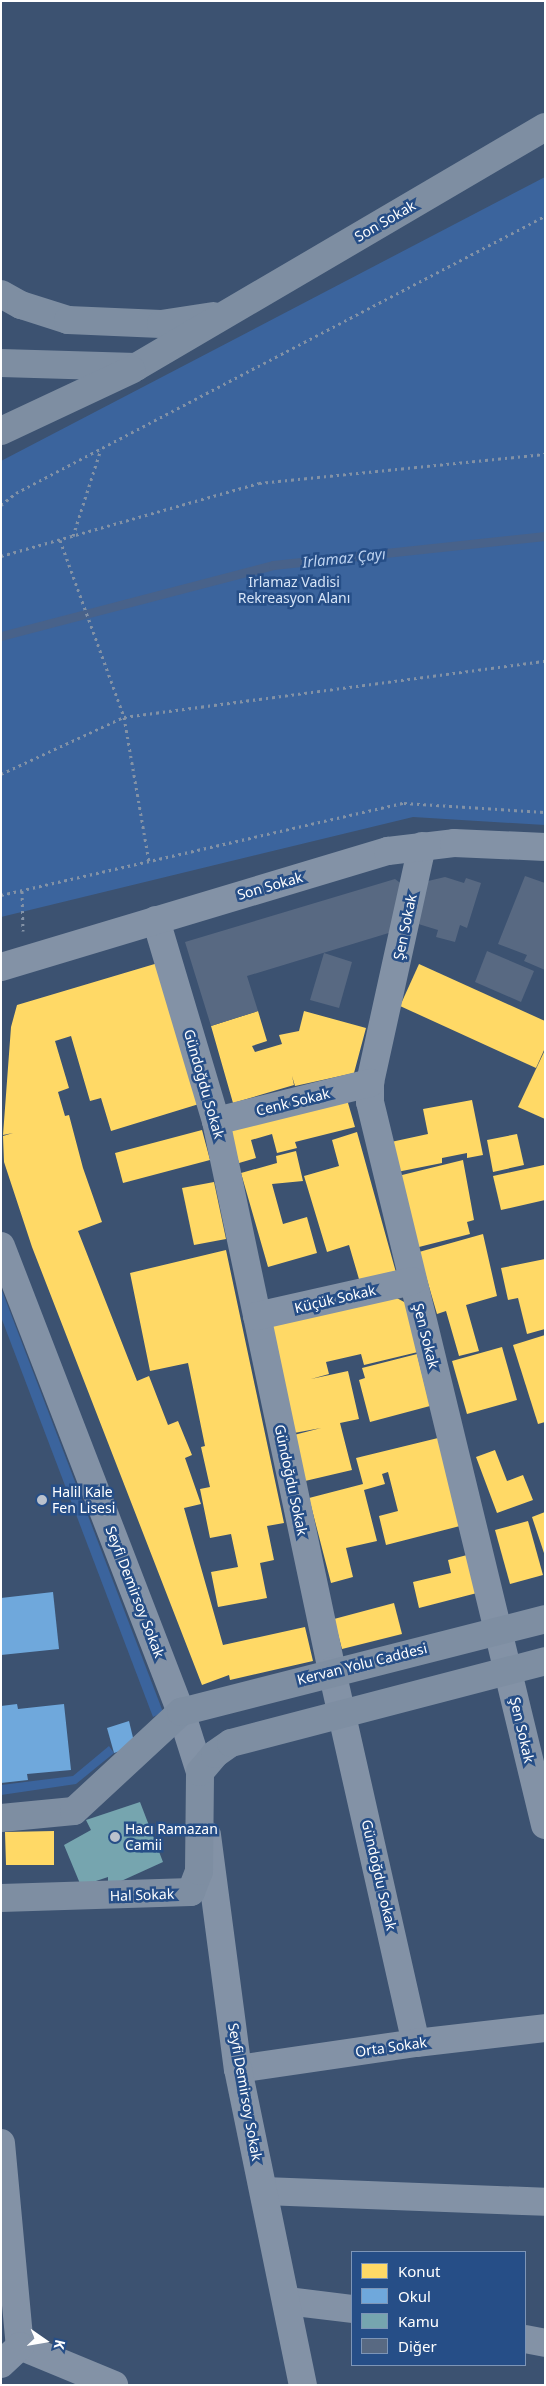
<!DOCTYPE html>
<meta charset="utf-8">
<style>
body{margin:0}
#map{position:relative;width:546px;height:2386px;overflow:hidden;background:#3c5271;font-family:"Noto Sans",sans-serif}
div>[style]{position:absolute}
.green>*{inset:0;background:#3b649d}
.homes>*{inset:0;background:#ffd966}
.schools>*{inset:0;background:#6fa8dc}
.public>*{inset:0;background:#76a5af}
.stream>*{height:9px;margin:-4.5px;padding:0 4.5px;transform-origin:4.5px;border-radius:4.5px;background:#48628a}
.building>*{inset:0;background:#586982}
.path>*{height:3px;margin-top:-1.5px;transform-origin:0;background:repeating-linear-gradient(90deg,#8392a6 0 2.5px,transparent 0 6.5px)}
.minor>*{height:28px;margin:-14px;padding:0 14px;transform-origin:14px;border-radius:14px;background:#8392a6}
.tertiary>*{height:28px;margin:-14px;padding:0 14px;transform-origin:14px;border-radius:14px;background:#8392a6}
.secondary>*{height:28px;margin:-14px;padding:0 14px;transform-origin:14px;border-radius:14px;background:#7e8ea2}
.dots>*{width:14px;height:14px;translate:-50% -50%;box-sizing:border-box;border:2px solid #264e87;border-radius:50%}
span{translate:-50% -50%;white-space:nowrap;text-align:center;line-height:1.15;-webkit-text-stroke:5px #264e87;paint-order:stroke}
.street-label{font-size:14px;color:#fff}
.park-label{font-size:14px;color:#d6e4f7}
.poi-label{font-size:14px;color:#fff}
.left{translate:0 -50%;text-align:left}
.water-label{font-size:15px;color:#bed3f0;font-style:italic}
.frame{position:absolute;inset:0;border:2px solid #fff;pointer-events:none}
.legend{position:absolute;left:351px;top:2251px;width:175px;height:115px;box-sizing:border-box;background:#264e87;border:1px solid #7d95b7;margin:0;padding:6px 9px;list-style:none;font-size:15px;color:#fff}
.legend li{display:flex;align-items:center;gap:10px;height:25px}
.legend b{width:25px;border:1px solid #7d95b7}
.north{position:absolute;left:20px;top:2316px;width:50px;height:50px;-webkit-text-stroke:4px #264e87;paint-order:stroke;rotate:103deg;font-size:14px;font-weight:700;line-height:20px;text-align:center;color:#fff}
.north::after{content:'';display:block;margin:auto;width:18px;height:22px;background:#fff;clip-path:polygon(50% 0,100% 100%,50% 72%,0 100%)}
</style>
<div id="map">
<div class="green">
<div style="clip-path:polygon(545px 177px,545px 825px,413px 817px,1px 917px,1px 461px)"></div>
<div style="clip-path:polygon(1px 1288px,163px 1712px,153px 1717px,1px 1317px)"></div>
<div style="clip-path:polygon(109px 1746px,114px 1753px,76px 1784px,1px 1795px,1px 1785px,73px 1776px)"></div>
</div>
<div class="homes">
<div style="clip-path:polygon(158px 963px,199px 1104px,111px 1131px,101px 1098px,90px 1101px,71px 1036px,55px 1041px,69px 1088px,58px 1092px,65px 1116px,69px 1115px,83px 1168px,102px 1222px,78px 1231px,137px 1381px,149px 1376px,168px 1425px,178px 1421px,192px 1455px,185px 1458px,201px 1504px,184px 1508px,223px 1645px,305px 1627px,313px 1661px,230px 1680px,229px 1675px,202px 1685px,32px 1247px,4px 1162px,3px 1136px,13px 1133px,3px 1135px,11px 1027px,17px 1005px)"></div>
<div style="clip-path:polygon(419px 964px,545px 1021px,545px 1048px,536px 1068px,400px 1006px)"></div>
<div style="clip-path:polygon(258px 1011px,267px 1041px,252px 1046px,255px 1052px,282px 1044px,279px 1035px,299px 1031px,304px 1011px,366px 1028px,354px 1073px,295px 1086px,292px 1076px,294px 1085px,233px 1103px,211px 1026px)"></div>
<div style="clip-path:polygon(545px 1050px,545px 1119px,518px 1107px)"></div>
<div style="clip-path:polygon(346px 1096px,355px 1127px,295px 1142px,297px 1148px,277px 1153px,272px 1134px,251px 1140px,256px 1158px,239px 1163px,229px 1129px)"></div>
<div style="clip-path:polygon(472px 1100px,483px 1155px,467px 1158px,467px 1153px,442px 1158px,442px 1163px,397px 1172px,391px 1142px,428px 1134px,423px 1109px)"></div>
<div style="clip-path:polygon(202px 1130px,210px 1160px,123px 1183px,115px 1153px)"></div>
<div style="clip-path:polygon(357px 1132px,397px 1276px,361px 1286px,349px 1245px,327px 1252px,304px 1176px,339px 1166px,332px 1140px)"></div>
<div style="clip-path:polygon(517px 1134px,524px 1165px,493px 1172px,487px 1140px)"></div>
<div style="clip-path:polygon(296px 1151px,303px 1181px,272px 1184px,283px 1224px,307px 1217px,317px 1253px,268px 1267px,241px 1173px,277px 1163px,276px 1156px)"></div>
<div style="clip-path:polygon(463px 1160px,474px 1220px,467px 1222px,470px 1234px,415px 1248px,398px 1176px)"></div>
<div style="clip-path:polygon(544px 1165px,545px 1200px,501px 1210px,493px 1176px)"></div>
<div style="clip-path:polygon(214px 1182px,226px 1239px,194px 1245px,182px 1188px)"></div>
<div style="clip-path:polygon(483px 1234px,497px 1296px,466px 1305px,479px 1351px,459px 1356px,446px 1311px,437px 1314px,419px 1252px)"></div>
<div style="clip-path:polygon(226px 1250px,284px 1523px,267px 1526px,274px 1560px,260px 1563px,267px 1598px,218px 1607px,211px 1572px,238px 1567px,231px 1534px,210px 1538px,200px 1489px,210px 1487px,201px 1447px,205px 1446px,188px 1363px,150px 1371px,130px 1273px)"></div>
<div style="clip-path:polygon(545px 1259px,545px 1329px,527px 1334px,518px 1298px,508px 1300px,501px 1268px)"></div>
<div style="clip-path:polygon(393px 1296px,406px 1303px,418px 1352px,364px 1365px,361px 1354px,326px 1362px,329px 1374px,311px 1379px,348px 1371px,359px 1419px,340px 1423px,352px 1470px,305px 1481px,294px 1435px,321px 1428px,294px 1433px,269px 1327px)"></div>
<div style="clip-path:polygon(545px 1335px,545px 1422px,538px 1424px,513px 1345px)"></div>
<div style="clip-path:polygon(502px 1347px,517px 1400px,467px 1414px,452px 1361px)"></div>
<div style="clip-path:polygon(417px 1354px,430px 1406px,370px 1422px,359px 1380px,365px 1378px,362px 1368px)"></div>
<div style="clip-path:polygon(438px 1438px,460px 1526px,386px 1545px,379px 1516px,398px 1511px,388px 1472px,382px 1474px,385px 1484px,364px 1490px,377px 1541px,346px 1548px,353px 1577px,331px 1583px,309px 1498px,363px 1484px,356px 1458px)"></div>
<div style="clip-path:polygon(495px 1450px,507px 1481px,523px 1475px,533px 1500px,497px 1513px,476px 1457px)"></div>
<div style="clip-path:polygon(545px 1512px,545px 1553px,544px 1553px,532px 1517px)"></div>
<div style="clip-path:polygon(528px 1521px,543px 1575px,510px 1584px,495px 1530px)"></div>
<div style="clip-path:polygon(467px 1555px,477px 1593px,419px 1608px,413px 1582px,451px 1573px,448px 1560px)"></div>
<div style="clip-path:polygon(394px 1603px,402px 1634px,342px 1649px,334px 1619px)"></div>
<div style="clip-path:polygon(54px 1831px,54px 1865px,6px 1865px,5px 1832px)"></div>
</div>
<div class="schools">
<div style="clip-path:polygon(53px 1592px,59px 1649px,1px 1655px,1px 1598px)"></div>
<div style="clip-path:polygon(17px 1704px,18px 1709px,64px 1704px,71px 1770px,27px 1774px,28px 1780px,1px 1783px,1px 1706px)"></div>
<div style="clip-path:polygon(129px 1721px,135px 1746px,114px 1753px,107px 1728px)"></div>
</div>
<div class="public">
<div style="clip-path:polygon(140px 1802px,163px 1862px,108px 1887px,108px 1877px,81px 1886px,64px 1845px,91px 1830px,86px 1820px)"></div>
</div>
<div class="stream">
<div style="left:1px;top:636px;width:281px;rotate:-14.6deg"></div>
<div style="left:273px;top:565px;width:274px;rotate:-6.1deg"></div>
</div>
<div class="building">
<div style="clip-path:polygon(525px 876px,545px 883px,545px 970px,524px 961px,527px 955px,498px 944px)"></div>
<div style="clip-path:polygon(445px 877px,464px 883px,466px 878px,481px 883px,467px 928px,460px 925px,455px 942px,436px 937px,438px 930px,415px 923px,428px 881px)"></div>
<div style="clip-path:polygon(395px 879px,403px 885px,392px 932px,247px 976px,258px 1011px,211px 1026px,185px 942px)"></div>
<div style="clip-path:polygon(487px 951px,534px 971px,521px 1002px,475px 982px)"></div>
<div style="clip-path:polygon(324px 953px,352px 962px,339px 1008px,310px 1000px)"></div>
</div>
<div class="path">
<div style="left:1px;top:505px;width:19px;rotate:-39deg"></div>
<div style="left:16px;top:493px;width:597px;rotate:-27.64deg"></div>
<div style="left:73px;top:536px;width:91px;rotate:-72.2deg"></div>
<div style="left:60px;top:540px;width:188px;rotate:70.1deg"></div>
<div style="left:124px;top:717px;width:147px;rotate:80.2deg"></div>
<div style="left:1px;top:556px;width:268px;rotate:-15.8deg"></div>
<div style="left:259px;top:483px;width:287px;rotate:-5.8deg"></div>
<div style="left:1px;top:774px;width:136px;rotate:-24.9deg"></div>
<div style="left:124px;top:717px;width:425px;rotate:-7.6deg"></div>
<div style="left:22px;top:891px;width:40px;rotate:88.6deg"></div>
<div style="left:1px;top:895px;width:413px;rotate:-12.9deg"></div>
<div style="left:404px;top:803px;width:141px;rotate:3.7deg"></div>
</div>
<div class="minor">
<div style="left:422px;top:846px;width:243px;rotate:102.4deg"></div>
<div style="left:370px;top:1083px;width:19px;rotate:90deg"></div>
<div style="left:370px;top:1102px;width:744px;rotate:76.39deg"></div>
<div style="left:156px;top:920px;width:210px;rotate:73.4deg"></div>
<div style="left:216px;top:1121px;width:562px;rotate:78.09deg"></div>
<div style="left:332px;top:1671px;width:381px;rotate:77.3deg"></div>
<div style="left:216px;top:1121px;width:159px;rotate:-13.9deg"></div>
<div style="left:257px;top:1316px;width:159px;rotate:-12.7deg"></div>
<div style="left:238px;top:2069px;width:180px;rotate:-8.3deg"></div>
<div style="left:416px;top:2043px;width:130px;rotate:-6.6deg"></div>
<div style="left:1px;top:2143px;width:204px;rotate:84.7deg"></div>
<div style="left:20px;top:2346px;width:102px;rotate:22.5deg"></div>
<div style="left:264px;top:2191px;width:281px;rotate:2.2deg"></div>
<div style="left:287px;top:2301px;width:65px;rotate:7deg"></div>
<div style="left:525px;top:2339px;width:20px;rotate:11deg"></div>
<div style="left:1px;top:2364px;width:26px;rotate:-43deg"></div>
</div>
<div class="tertiary">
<div style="left:1px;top:967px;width:404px;rotate:-16.7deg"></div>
<div style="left:388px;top:851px;width:66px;rotate:-6.9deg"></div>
<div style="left:454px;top:843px;width:91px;rotate:2.5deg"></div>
<div style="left:1px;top:1246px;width:500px;rotate:68.9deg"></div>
<div style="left:181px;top:1712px;width:63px;rotate:72.4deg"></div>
<div style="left:207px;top:1835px;width:236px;rotate:82.5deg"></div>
<div style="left:238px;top:2069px;width:323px;rotate:78.4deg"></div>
</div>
<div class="secondary">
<div style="left:1px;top:294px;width:23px;rotate:29deg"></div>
<div style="left:21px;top:305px;width:49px;rotate:17.7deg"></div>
<div style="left:68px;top:320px;width:93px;rotate:2.5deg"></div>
<div style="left:161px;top:324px;width:53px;rotate:-8.7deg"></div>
<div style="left:1px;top:363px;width:135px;rotate:1.7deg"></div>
<div style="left:136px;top:367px;width:474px;rotate:-30.4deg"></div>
<div style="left:1px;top:431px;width:144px;rotate:-25.1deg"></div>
<div style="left:1px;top:1818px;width:73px;rotate:-5.5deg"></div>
<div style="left:74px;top:1811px;width:146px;rotate:-42.8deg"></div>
<div style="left:181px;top:1712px;width:376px;rotate:-14.3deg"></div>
<div style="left:1px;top:1898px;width:190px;rotate:-1.8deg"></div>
<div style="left:191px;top:1892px;width:22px;rotate:-69deg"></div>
<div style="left:199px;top:1871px;width:99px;rotate:-89.4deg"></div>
<div style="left:200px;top:1772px;width:23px;rotate:-50deg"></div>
<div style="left:215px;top:1754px;width:19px;rotate:-35deg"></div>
<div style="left:231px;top:1743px;width:325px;rotate:-14.6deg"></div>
</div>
<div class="dots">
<div style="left:42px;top:1500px;background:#bbc2cd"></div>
<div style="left:115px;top:1837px;background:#bbc2cd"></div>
</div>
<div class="street-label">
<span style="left:385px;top:221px;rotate:-30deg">Son Sokak</span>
<span style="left:270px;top:886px;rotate:-16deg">Son Sokak</span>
<span style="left:405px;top:927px;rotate:-78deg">Şen Sokak</span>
<span style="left:204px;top:1084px;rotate:74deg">Gündoğdu Sokak</span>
<span style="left:293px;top:1102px;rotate:-14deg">Cenk Sokak</span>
<span style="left:335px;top:1299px;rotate:-13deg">Küçük Sokak</span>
<span style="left:426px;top:1336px;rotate:76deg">Şen Sokak</span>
<span style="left:291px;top:1480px;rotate:78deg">Gündoğdu Sokak</span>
<span style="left:135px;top:1592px;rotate:69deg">Seyfi Demirsoy Sokak</span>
<span style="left:362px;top:1664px;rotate:-14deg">Kervan Yolu Caddesi</span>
<span style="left:522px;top:1730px;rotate:77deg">Şen Sokak</span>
<span style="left:379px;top:1875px;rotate:77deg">Gündoğdu Sokak</span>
<span style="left:142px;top:1895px;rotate:-2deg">Hal Sokak</span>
<span style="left:391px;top:2047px;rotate:-8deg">Orta Sokak</span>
<span style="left:245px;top:2092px;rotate:80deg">Seyfi Demirsoy Sokak</span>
</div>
<div class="park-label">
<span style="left:294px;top:590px">Irlamaz Vadisi<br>Rekreasyon Alanı</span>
</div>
<div class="poi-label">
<span class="left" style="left:52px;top:1500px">Halil Kale<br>Fen Lisesi</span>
<span class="left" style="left:125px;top:1837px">Hacı Ramazan<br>Camii</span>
</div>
<div class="water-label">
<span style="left:344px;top:558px;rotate:-6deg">Irlamaz Çayı</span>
</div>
<div class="frame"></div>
<ul class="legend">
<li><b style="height:14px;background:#ffd966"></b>Konut</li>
<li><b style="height:14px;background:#6fa8dc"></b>Okul</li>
<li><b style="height:14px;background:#76a5af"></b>Kamu</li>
<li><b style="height:14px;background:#586982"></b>Diğer</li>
</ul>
<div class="north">K</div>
</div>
